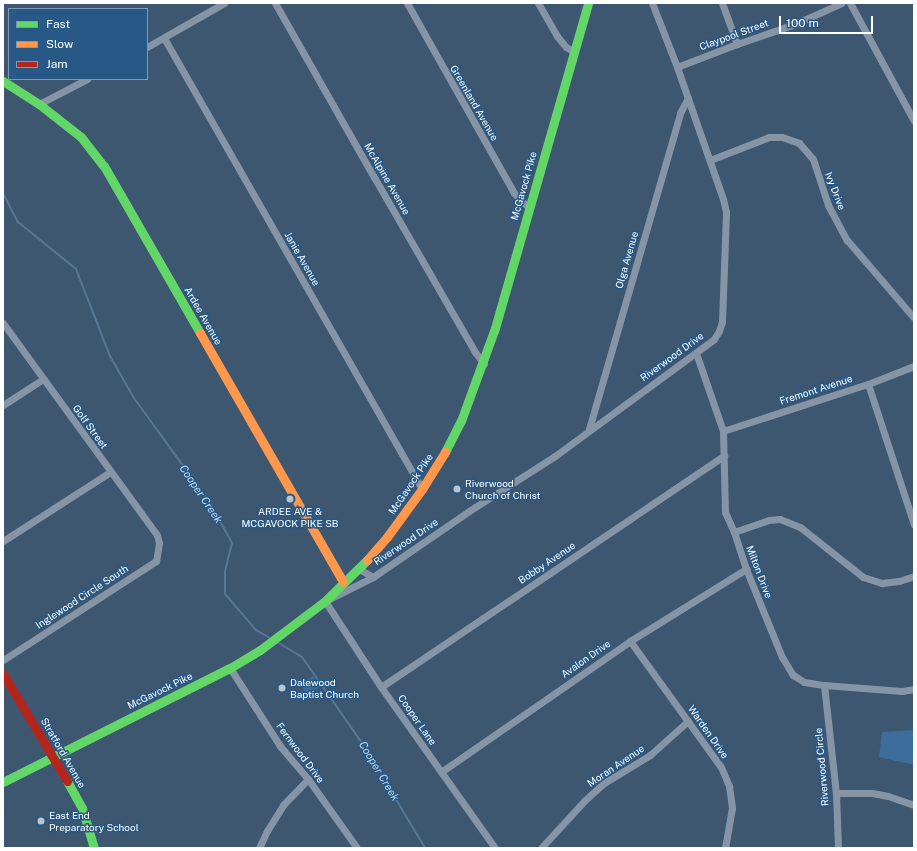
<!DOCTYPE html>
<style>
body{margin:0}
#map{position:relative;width:917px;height:851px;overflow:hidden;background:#3e5770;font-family:"Public Sans",sans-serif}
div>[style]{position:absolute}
.green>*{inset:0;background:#3d6e9b}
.stream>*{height:2px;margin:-1px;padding:0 1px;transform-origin:1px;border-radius:1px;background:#577795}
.street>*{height:7px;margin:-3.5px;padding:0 3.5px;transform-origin:3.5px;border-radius:3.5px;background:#8595a6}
.fast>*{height:9px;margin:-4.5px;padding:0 4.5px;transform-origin:4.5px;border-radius:4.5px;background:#63d668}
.slow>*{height:9px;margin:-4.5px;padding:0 4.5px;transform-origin:4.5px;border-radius:4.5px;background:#ff974d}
.jam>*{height:9px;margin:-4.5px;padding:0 4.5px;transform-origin:4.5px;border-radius:4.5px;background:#b3261e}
.dots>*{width:11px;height:11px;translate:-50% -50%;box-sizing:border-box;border:2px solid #285886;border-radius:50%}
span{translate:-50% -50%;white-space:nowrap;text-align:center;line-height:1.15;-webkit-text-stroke:3px #285886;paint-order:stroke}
.street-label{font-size:10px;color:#fff}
.poi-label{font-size:10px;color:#fff}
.left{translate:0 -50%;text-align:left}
.water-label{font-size:11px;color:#bfd9ef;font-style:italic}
.frame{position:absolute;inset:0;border:4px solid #fff;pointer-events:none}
.legend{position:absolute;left:8px;top:8px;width:140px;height:72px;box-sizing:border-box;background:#285886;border:1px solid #7e9bb6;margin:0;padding:5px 7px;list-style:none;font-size:12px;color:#fff}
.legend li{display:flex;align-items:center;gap:8px;height:20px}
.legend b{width:20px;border:1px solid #7e9bb6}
.scale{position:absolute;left:779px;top:16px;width:94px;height:18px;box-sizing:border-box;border:2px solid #fff;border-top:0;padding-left:5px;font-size:12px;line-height:14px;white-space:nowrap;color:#fff;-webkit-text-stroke:3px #285886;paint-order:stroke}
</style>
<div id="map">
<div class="green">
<div style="clip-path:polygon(313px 676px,321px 686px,307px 695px,300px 684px)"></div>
<div style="clip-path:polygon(914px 730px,914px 765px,879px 757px,882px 732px)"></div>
</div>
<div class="stream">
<div style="left:3px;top:193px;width:33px;rotate:63deg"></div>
<div style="left:18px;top:222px;width:75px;rotate:39deg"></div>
<div style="left:76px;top:269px;width:93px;rotate:68.7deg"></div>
<div style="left:110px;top:356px;width:48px;rotate:60.3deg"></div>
<div style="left:134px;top:398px;width:130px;rotate:54.1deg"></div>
<div style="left:210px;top:503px;width:46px;rotate:61.2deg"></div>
<div style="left:232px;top:543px;width:30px;rotate:104deg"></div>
<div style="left:225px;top:572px;width:22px;rotate:90deg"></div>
<div style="left:225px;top:594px;width:48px;rotate:49.3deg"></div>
<div style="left:256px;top:630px;width:16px;rotate:30deg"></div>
<div style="left:277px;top:642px;width:29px;rotate:31deg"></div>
<div style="left:302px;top:657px;width:108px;rotate:55.1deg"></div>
<div style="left:364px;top:746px;width:119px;rotate:59.1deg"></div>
</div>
<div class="street">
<div style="left:275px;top:3px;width:200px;rotate:60.4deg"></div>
<div style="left:374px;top:177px;width:202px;rotate:60deg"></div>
<div style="left:475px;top:352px;width:15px;rotate:53deg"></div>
<div style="left:407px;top:3px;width:218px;rotate:60.6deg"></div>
<div style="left:514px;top:193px;width:11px;rotate:49deg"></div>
<div style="left:521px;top:201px;width:11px;rotate:38deg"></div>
<div style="left:538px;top:3px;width:38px;rotate:60deg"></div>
<div style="left:557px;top:36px;width:14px;rotate:51deg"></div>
<div style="left:566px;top:47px;width:10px;rotate:29deg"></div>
<div style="left:722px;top:3px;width:44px;rotate:69.9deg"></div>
<div style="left:850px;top:3px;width:134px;rotate:61.5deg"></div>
<div style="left:164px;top:38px;width:520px;rotate:60.23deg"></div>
<div style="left:147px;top:47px;width:89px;rotate:-29.7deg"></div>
<div style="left:677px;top:67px;width:64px;rotate:-21deg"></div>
<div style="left:737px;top:44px;width:61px;rotate:-19deg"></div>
<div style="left:795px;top:24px;width:51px;rotate:-24.1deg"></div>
<div style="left:39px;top:104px;width:54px;rotate:-27.5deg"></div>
<div style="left:710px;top:160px;width:63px;rotate:-21.3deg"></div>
<div style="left:769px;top:137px;width:13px"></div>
<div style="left:782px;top:137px;width:18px;rotate:19deg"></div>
<div style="left:799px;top:143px;width:21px;rotate:49deg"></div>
<div style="left:813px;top:159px;width:48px;rotate:71.9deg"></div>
<div style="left:828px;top:205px;width:40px;rotate:62deg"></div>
<div style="left:847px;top:240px;width:103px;rotate:49.3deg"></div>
<div style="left:3px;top:323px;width:262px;rotate:54deg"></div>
<div style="left:157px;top:535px;width:8px;rotate:76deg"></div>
<div style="left:159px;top:543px;width:18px;rotate:99deg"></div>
<div style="left:156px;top:561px;width:182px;rotate:147.1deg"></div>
<div style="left:696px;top:353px;width:83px;rotate:70.9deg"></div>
<div style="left:723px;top:431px;width:81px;rotate:88.6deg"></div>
<div style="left:725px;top:512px;width:22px;rotate:66deg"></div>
<div style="left:734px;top:532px;width:39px;rotate:72deg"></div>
<div style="left:746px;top:569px;width:95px;rotate:67.8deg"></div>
<div style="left:782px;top:657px;width:21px;rotate:59deg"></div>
<div style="left:793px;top:675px;width:13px;rotate:32deg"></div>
<div style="left:804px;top:682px;width:20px;rotate:9deg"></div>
<div style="left:824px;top:685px;width:78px;rotate:4.4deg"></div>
<div style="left:902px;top:691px;width:12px;rotate:-9deg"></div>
<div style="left:868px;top:384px;width:148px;rotate:71.9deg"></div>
<div style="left:3px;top:405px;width:48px;rotate:-33deg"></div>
<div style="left:589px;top:429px;width:329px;rotate:-73.9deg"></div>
<div style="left:680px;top:113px;width:17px;rotate:-62deg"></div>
<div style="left:723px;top:431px;width:152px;rotate:-18deg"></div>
<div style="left:868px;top:384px;width:49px;rotate:-21.4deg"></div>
<div style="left:734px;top:532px;width:37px;rotate:-19deg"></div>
<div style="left:769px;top:520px;width:11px;rotate:-5deg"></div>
<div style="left:780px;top:519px;width:22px;rotate:22deg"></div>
<div style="left:800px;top:527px;width:80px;rotate:38.4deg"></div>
<div style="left:863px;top:577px;width:20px;rotate:18deg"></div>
<div style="left:882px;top:583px;width:17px;rotate:-7deg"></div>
<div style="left:899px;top:581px;width:16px;rotate:-18deg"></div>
<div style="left:3px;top:541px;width:127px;rotate:-32.8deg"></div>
<div style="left:359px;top:569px;width:16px;rotate:30deg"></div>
<div style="left:630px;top:641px;width:155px;rotate:54.2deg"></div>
<div style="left:721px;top:767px;width:21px;rotate:67deg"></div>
<div style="left:729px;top:786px;width:22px;rotate:82deg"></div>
<div style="left:732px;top:808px;width:41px;rotate:99.9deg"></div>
<div style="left:230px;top:668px;width:93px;rotate:57.3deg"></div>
<div style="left:280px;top:746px;width:43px;rotate:49.7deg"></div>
<div style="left:308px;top:779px;width:85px;rotate:54.6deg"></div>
<div style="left:824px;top:685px;width:109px;rotate:83.7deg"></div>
<div style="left:836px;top:793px;width:55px;rotate:87.9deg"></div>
<div style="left:381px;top:687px;width:414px;rotate:-34deg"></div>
<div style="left:441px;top:772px;width:230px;rotate:-34.7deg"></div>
<div style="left:630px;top:641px;width:137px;rotate:-31.8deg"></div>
<div style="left:836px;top:793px;width:36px"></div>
<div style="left:872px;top:793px;width:16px;rotate:11deg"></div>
<div style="left:888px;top:796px;width:28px;rotate:19deg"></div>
<div style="left:259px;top:848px;width:19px;rotate:-65deg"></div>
<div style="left:267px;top:831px;width:31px;rotate:-58deg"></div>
<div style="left:283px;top:805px;width:36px;rotate:-46deg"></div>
<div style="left:495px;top:848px;width:197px;rotate:-125.3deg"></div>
<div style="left:381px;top:687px;width:103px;rotate:-123.1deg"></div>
<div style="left:325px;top:601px;width:54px;rotate:-26.6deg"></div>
<div style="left:373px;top:577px;width:116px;rotate:-34.5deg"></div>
<div style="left:469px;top:511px;width:102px;rotate:-32.6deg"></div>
<div style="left:555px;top:456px;width:197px;rotate:-36.3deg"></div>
<div style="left:714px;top:339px;width:9px;rotate:-58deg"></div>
<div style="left:719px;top:331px;width:9px;rotate:-72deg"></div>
<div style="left:722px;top:322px;width:110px;rotate:-87.9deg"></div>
<div style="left:726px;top:212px;width:13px;rotate:-103deg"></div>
<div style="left:723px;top:199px;width:140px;rotate:-109.2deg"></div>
<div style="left:677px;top:67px;width:69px;rotate:-111.3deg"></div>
<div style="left:541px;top:848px;width:64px;rotate:-47.5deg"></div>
<div style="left:584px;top:801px;width:27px;rotate:-42deg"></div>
<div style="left:604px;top:783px;width:54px;rotate:-31.3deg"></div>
<div style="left:650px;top:755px;width:51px;rotate:-41.8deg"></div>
</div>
<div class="fast">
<div style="left:3px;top:81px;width:43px;rotate:32.6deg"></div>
<div style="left:39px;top:104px;width:53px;rotate:38.2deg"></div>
<div style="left:81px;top:137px;width:37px;rotate:52deg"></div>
<div style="left:104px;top:166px;width:193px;rotate:60.1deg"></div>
<div style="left:445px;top:452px;width:35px;rotate:-63deg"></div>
<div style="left:461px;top:421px;width:99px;rotate:-69.9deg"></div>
<div style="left:495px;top:328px;width:338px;rotate:-74deg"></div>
<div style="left:67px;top:781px;width:31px;rotate:61deg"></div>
<div style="left:82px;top:808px;width:42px;rotate:73.3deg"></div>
<div style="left:3px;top:782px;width:254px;rotate:-26.7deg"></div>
<div style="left:230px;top:668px;width:35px;rotate:-31deg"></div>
<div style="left:260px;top:650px;width:81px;rotate:-37deg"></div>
<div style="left:325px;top:601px;width:59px;rotate:-44.3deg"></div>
</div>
<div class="slow">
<div style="left:200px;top:333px;width:287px;rotate:60.1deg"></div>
<div style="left:367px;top:560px;width:30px;rotate:-49deg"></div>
<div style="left:387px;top:537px;width:59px;rotate:-53.9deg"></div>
<div style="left:422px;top:489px;width:44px;rotate:-58.1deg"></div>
</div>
<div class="jam">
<div style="left:3px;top:674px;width:125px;rotate:59.1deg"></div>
</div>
<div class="dots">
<div style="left:457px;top:489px;background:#bbc4cd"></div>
<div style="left:290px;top:499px;background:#bbc4cd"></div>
<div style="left:282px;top:688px;background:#bbc4cd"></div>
<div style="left:41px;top:821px;background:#bbc4cd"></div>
</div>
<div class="street-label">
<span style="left:734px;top:35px;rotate:-20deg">Claypool Street</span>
<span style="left:474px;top:103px;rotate:60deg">Greenland Avenue</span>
<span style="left:387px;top:179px;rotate:60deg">McAlpine Avenue</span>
<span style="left:524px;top:186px;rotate:-74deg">McGavock Pike</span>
<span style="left:835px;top:191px;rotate:69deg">Ivy Drive</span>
<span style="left:302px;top:259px;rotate:60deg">Janie Avenue</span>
<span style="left:627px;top:260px;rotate:-74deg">Olga Avenue</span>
<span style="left:203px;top:316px;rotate:60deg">Ardee Avenue</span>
<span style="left:672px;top:357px;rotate:-36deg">Riverwood Drive</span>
<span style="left:816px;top:390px;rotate:-18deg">Fremont Avenue</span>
<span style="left:90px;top:427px;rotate:54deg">Golf Street</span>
<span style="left:411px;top:484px;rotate:-56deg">McGavock Pike</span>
<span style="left:406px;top:542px;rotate:-34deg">Riverwood Drive</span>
<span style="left:547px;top:563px;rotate:-34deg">Bobby Avenue</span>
<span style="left:759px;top:572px;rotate:69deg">Milton Drive</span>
<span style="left:82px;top:597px;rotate:-33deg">Inglewood Circle South</span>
<span style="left:586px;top:659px;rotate:-35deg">Avalon Drive</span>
<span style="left:160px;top:691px;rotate:-26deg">McGavock Pike</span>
<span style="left:417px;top:720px;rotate:55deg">Cooper Lane</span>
<span style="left:708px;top:732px;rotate:55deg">Warden Drive</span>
<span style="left:63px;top:753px;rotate:60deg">Stratford Avenue</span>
<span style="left:300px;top:753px;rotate:53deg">Fernwood Drive</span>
<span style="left:616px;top:766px;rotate:-34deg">Moran Avenue</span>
<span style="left:822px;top:767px;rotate:-95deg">Riverwood Circle</span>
</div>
<div class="poi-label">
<span class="left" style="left:465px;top:489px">Riverwood<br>Church of Christ</span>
<span style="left:290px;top:517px">ARDEE AVE &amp;<br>MCGAVOCK PIKE SB</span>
<span class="left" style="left:290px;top:688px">Dalewood<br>Baptist Church</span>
<span class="left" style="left:49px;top:821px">East End<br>Preparatory School</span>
</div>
<div class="water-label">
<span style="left:201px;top:494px;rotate:56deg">Cooper Creek</span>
<span style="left:379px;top:771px;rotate:59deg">Cooper Creek</span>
</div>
<div class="frame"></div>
<ul class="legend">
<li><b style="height:5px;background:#63d668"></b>Fast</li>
<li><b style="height:5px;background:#ff974d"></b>Slow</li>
<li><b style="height:5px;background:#b3261e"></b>Jam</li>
</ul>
<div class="scale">100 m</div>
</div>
